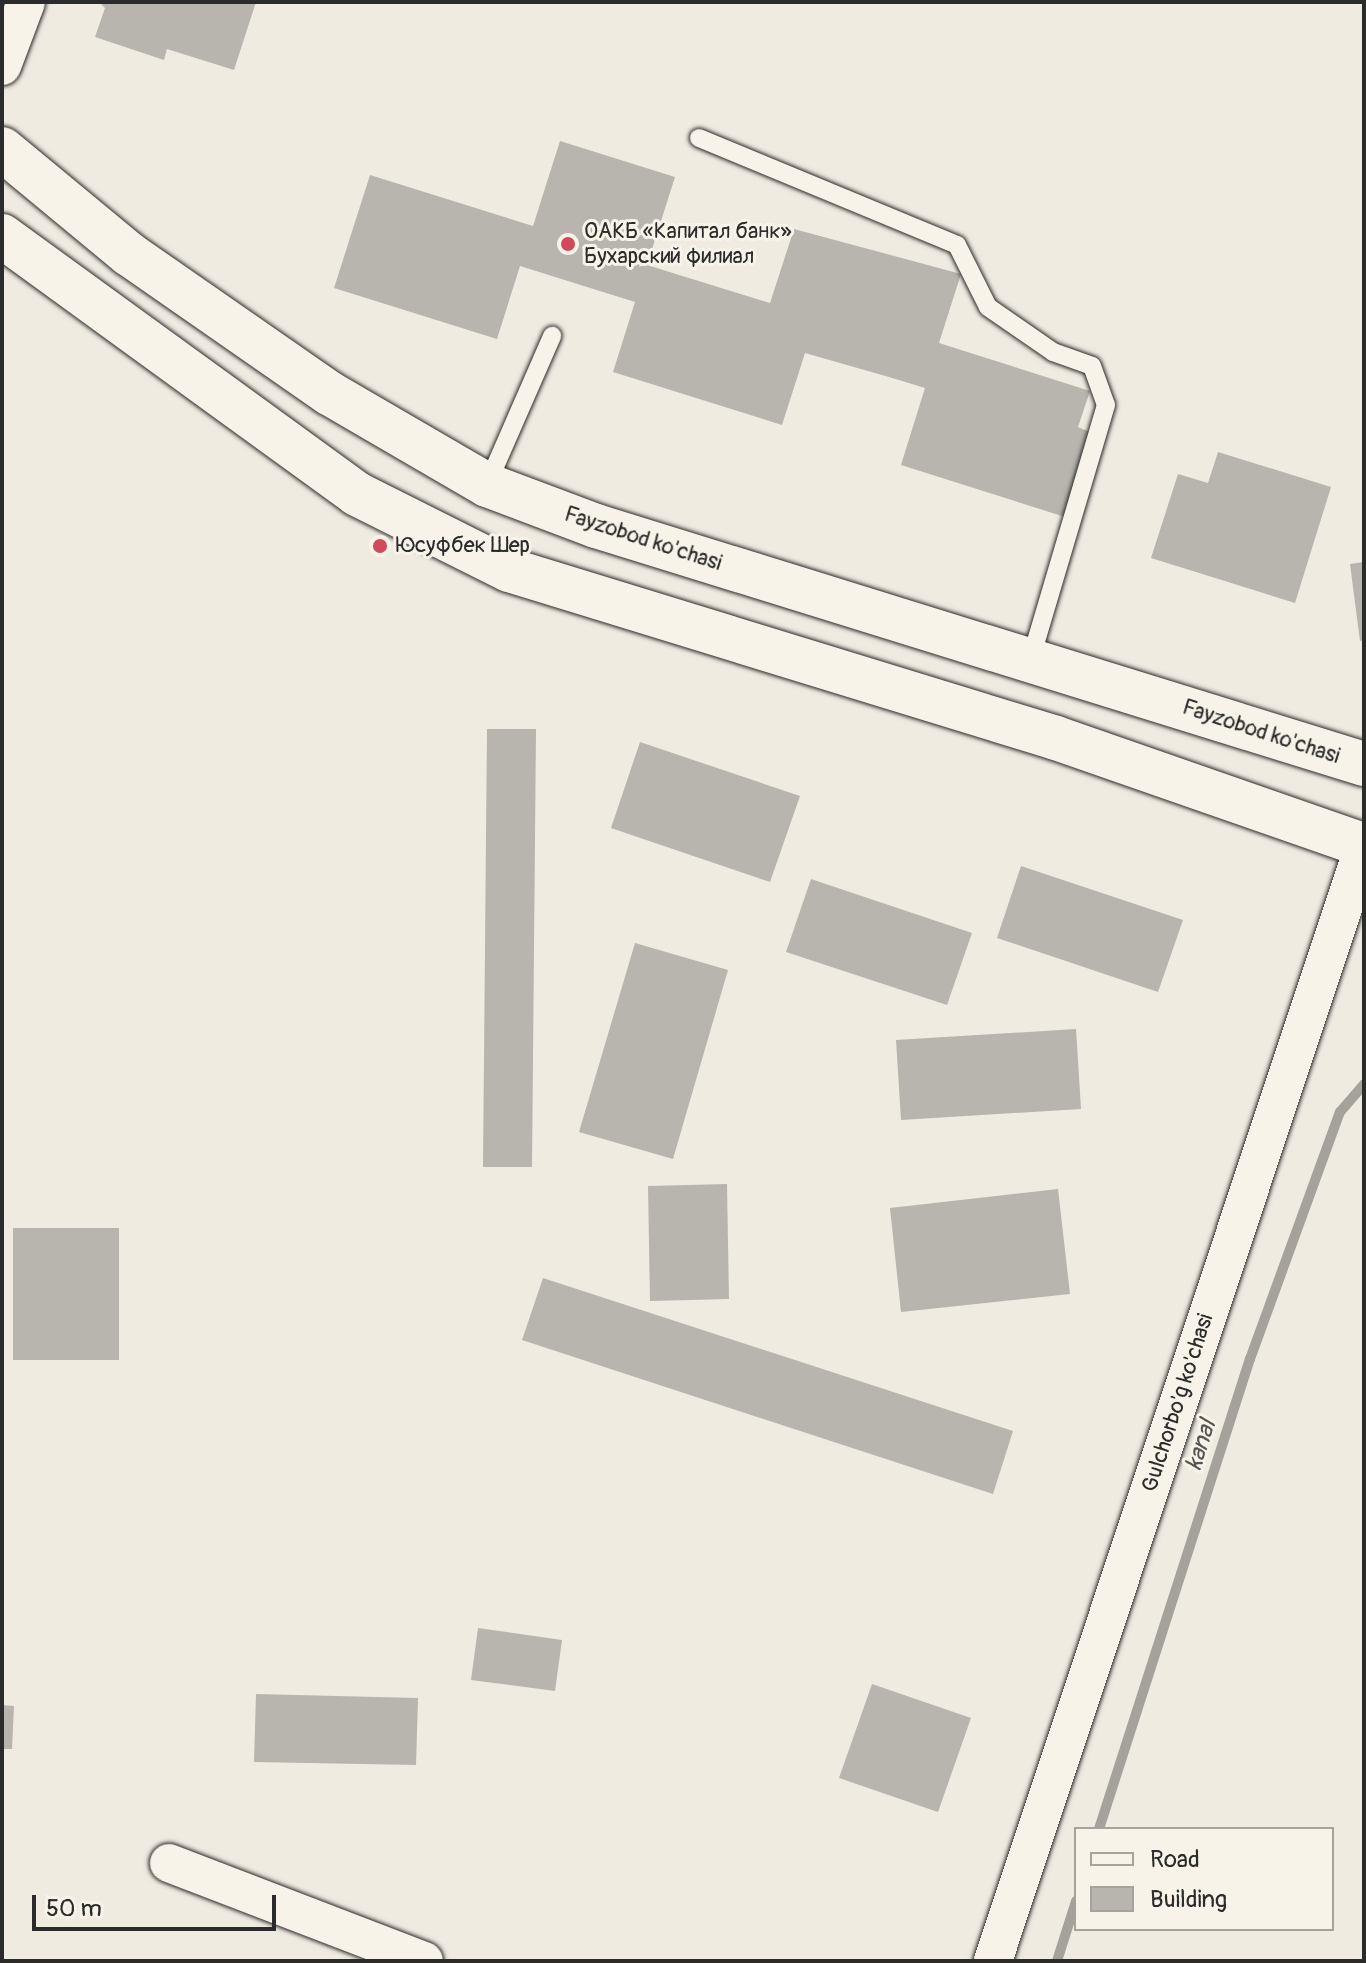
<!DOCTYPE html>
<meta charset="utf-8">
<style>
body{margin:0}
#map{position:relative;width:1366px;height:1963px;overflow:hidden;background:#efebe0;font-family:Pangolin,sans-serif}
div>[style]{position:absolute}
.stream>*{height:10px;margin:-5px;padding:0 5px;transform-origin:5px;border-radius:5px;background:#a4a29a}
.building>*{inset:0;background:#b8b5ae}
.roads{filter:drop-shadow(0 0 2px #2b2b2b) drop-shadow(0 0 2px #2b2b2b)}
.lane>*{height:18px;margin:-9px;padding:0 9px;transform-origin:9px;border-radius:9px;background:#f7f3e8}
.street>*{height:38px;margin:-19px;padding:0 19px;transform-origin:19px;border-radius:19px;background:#f7f3e8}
.primary>*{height:44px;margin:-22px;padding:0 22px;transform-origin:22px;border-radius:22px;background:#f7f3e8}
.dots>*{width:22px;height:22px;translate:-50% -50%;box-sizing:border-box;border:4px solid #f7f3e8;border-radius:50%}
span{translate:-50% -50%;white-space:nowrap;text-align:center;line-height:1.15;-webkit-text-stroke:6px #f7f3e8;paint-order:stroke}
.poi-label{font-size:22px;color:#2b2b2b}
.left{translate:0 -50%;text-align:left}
.street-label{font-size:22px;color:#2b2b2b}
.water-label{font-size:24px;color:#555552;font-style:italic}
.frame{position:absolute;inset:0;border:4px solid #2b2b2b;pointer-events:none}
.legend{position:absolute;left:1074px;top:1827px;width:260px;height:104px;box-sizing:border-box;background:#f7f3e8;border:2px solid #a5a39c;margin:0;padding:10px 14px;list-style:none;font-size:24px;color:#2b2b2b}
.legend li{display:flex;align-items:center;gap:16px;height:40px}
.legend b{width:40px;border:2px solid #a5a39c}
.scale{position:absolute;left:32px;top:1895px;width:244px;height:36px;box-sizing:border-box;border:4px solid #2b2b2b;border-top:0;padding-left:10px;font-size:24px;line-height:28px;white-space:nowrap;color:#2b2b2b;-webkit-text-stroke:6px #f7f3e8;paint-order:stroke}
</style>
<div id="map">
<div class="stream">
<div style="left:1099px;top:1829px;width:494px;rotate:-72.2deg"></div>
<div style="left:1250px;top:1359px;width:263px;rotate:-70deg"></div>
<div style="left:1340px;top:1112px;width:37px;rotate:-49deg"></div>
<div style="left:1057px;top:1961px;width:63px;rotate:-72.4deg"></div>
</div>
<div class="building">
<div style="clip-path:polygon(99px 2px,256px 2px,234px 70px,167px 49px,164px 60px,95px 37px,105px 8px)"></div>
<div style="clip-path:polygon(560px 141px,675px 177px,647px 265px,770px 303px,794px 229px,961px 274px,939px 343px,1090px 391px,1078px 427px,1092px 433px,1065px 517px,901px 465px,925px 388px,889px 377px,805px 353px,782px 425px,613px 372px,635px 302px,520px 266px,497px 339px,334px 288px,370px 175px,533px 226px)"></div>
<div style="clip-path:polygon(1218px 452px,1331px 487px,1295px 603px,1151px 558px,1178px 474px,1208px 483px)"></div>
<div style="clip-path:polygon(1364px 562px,1364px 640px,1360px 641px,1350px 564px)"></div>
<div style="clip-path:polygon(487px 729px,536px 729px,532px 1167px,483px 1167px)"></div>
<div style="clip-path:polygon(640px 742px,800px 796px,770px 882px,611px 828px)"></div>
<div style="clip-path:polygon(1021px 866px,1183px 920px,1158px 992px,997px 938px)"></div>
<div style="clip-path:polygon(811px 879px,972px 933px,947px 1005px,786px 952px)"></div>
<div style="clip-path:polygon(635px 943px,728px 970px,673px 1159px,579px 1132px)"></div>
<div style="clip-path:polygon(1076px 1029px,1081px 1109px,901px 1120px,896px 1040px)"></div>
<div style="clip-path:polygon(727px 1184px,729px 1299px,650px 1301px,648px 1186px)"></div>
<div style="clip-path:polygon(1058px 1189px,1070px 1294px,901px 1312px,890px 1208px)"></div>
<div style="clip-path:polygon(13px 1228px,119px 1228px,119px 1360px,13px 1360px)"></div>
<div style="clip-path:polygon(543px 1278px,1013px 1431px,993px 1494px,522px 1340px)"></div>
<div style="clip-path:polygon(478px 1628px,562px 1640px,555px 1691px,471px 1680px)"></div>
<div style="clip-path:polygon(872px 1684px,971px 1718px,938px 1812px,839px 1778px)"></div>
<div style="clip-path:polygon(256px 1694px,418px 1698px,416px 1765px,254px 1762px)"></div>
<div style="clip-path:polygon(2px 1705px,14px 1706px,12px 1749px,2px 1749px)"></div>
</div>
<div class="roads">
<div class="lane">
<div style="left:699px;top:138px;width:279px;rotate:22.5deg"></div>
<div style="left:957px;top:245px;width:69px;rotate:63.4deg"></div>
<div style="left:988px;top:307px;width:79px;rotate:34.7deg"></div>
<div style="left:1053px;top:352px;width:41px;rotate:19.7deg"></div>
<div style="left:1092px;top:366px;width:41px;rotate:70.3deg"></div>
<div style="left:1106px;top:405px;width:264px;rotate:106.5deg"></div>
<div style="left:487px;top:485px;width:163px;rotate:-66.4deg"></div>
</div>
<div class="street">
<div style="left:2px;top:66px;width:68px;rotate:-69.4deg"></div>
<div style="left:169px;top:1863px;width:273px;rotate:21deg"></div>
<div style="left:993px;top:1961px;width:1176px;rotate:-71.61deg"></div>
</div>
<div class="primary">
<div style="left:2px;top:149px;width:165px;rotate:39.6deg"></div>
<div style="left:129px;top:254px;width:244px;rotate:34.8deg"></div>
<div style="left:329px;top:393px;width:183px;rotate:30.2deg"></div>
<div style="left:487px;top:485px;width:116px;rotate:20.6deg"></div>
<div style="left:596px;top:526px;width:804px;rotate:17.22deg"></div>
<div style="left:2px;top:236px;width:439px;rotate:36deg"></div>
<div style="left:357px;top:494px;width:170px;rotate:26.6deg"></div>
<div style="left:509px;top:570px;width:572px;rotate:17.07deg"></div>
<div style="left:1056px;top:738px;width:326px;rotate:19.2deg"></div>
</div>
</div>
<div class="dots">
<div style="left:568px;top:244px;background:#d1495b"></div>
<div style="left:380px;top:546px;background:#d1495b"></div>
</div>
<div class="poi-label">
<span class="left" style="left:584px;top:244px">ОАКБ «Капитал банк»<br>Бухарский филиал</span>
<span class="left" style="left:396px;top:546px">Юсуфбек Шер</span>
</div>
<div class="street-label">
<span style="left:643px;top:539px;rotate:18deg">Fayzobod ko'chasi</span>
<span style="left:1261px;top:732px;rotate:18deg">Fayzobod ko'chasi</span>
<span style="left:1178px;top:1403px;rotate:-72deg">Gulchorbo'g ko'chasi</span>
</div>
<div class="water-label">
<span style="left:1201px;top:1445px;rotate:-72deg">kanal</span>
</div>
<div class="frame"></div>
<ul class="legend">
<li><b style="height:10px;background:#f7f3e8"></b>Road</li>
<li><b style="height:22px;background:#b8b5ae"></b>Building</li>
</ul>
<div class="scale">50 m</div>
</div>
